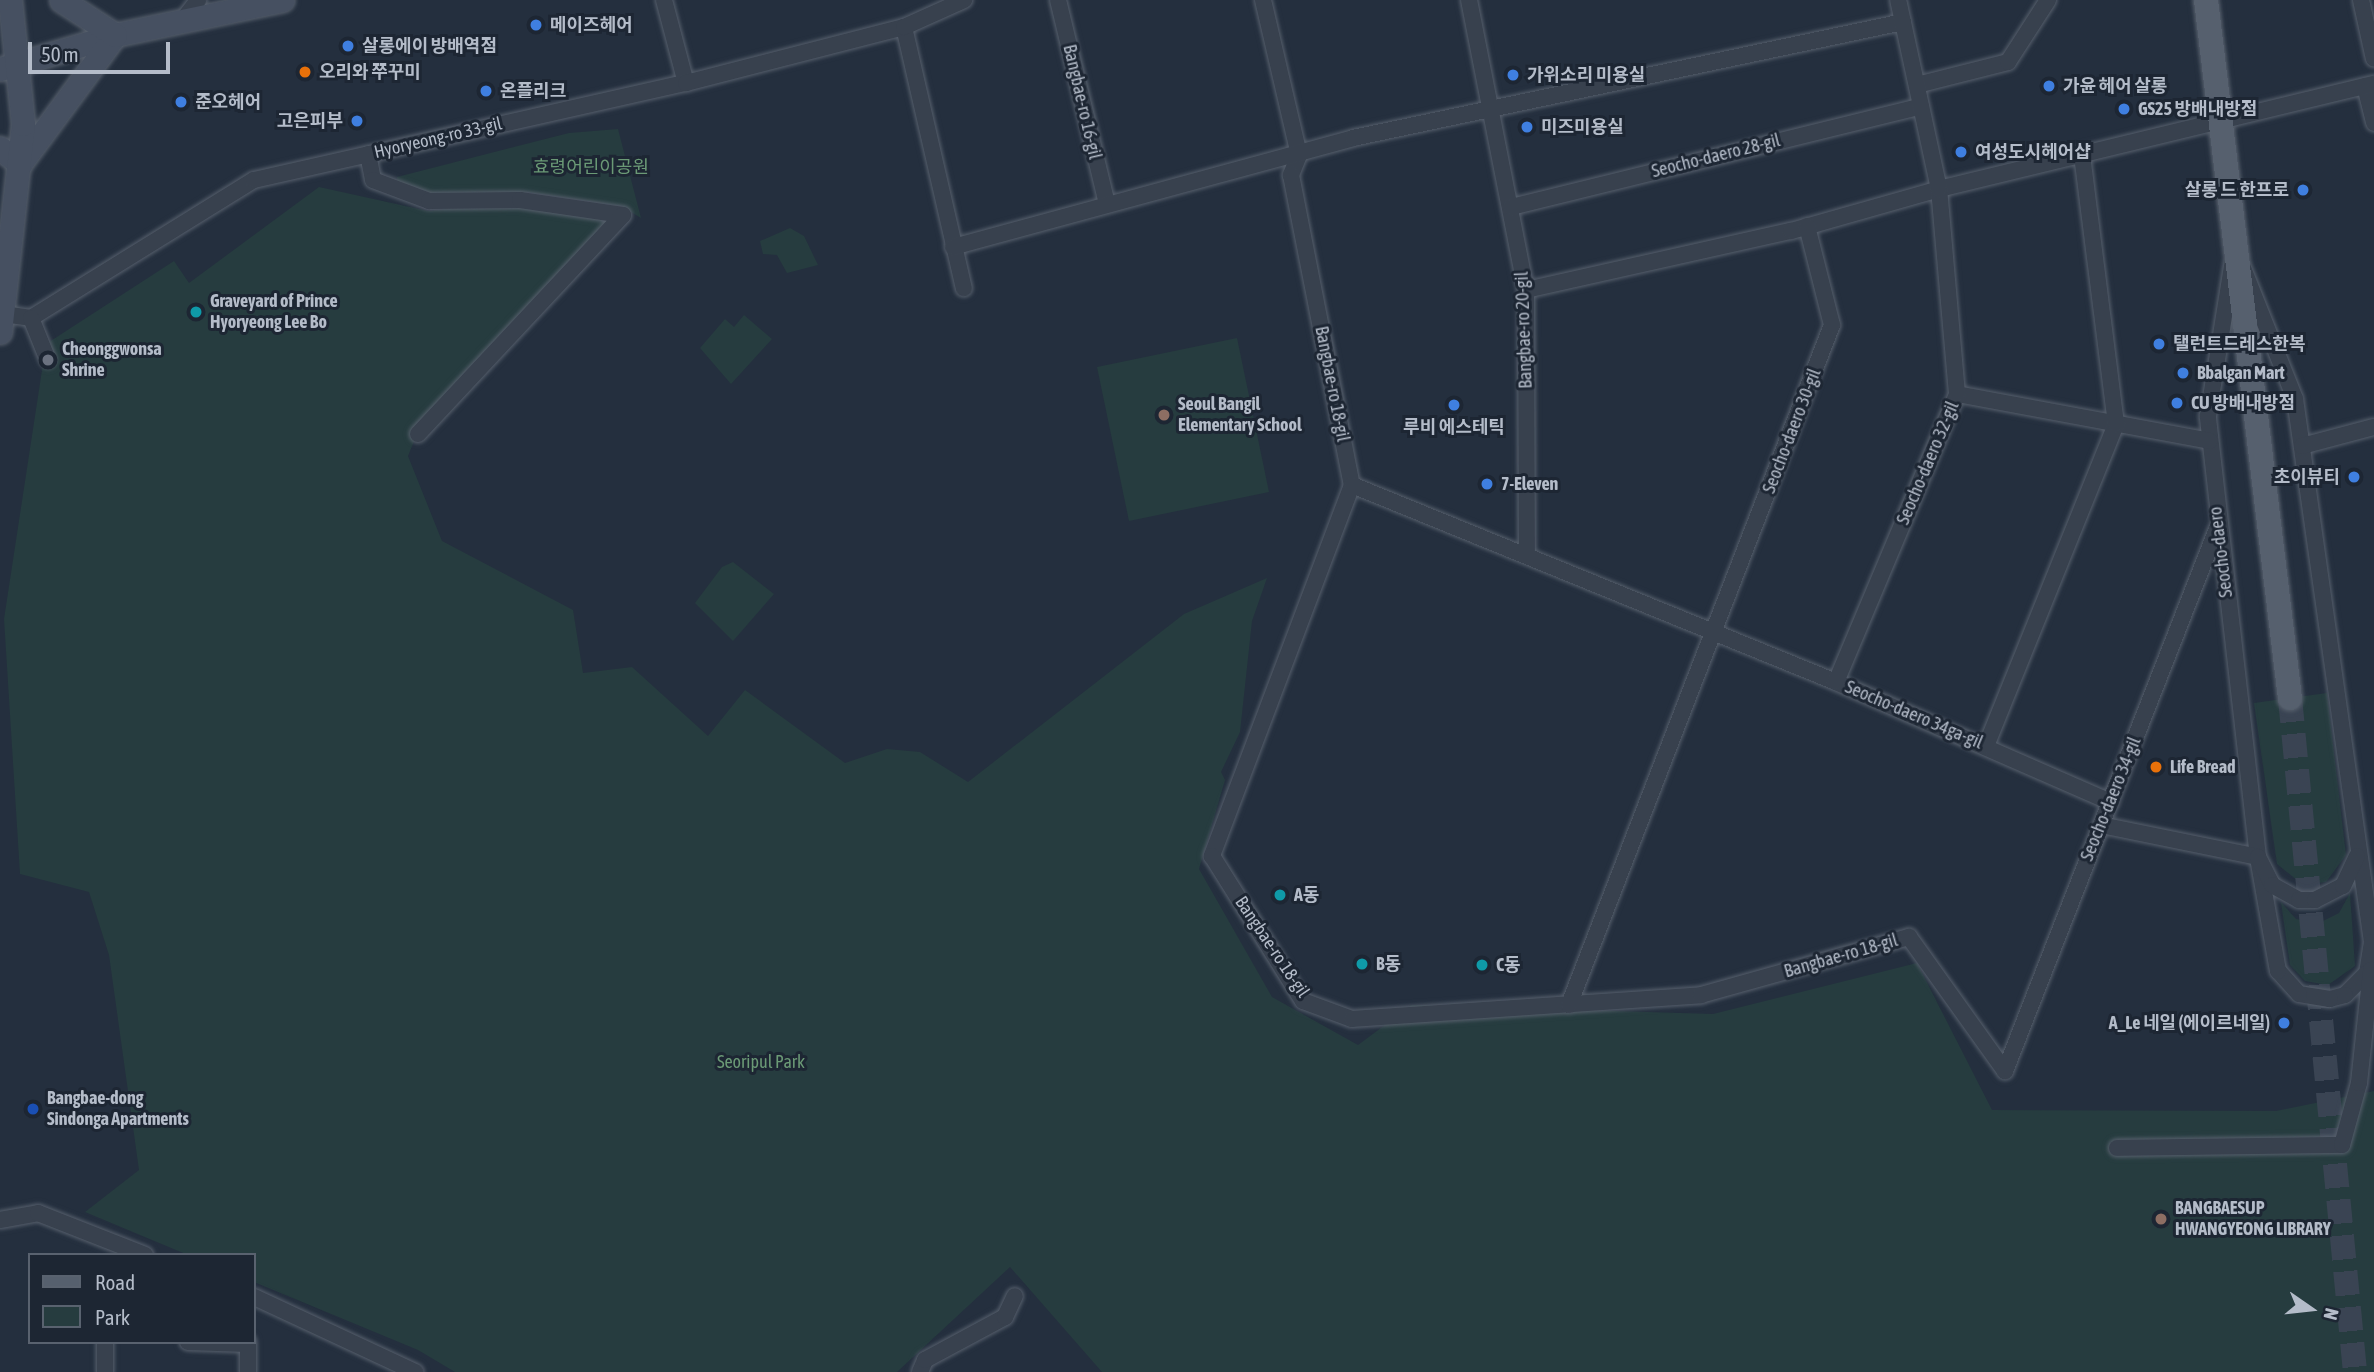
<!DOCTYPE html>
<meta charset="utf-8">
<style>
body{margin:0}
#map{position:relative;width:2374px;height:1372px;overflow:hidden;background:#242f3e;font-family:"Asap Condensed","Noto Sans KR",sans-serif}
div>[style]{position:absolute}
.green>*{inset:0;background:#263c3f}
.primary-tunnel>*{height:24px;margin-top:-12px;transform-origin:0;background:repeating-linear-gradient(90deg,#3a4453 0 24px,transparent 0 36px)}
.roads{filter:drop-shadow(0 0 2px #565f6c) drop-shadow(0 0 2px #565f6c)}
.street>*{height:16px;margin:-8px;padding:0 8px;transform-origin:8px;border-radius:8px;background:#38414e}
.secondary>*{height:23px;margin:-11.5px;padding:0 11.5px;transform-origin:11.5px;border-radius:11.5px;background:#465061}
.primary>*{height:24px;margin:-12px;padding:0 12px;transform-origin:12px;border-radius:12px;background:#56606e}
.dots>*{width:19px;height:19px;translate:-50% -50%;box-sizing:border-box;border:4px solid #1d2633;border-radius:50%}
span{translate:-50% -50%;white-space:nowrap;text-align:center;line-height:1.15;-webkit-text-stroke:6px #1d2633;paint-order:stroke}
.poi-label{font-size:18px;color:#b4bcc9;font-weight:700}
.left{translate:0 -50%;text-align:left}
.right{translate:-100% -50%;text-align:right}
.street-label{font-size:18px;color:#b4bcc9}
.park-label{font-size:18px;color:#6b9a76}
.legend{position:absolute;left:28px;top:1253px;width:228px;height:91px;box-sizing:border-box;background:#1d2633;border:2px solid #59626f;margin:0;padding:9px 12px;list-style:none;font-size:21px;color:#b4bcc9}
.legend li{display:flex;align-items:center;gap:14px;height:35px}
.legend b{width:35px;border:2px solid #59626f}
.north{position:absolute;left:2276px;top:1274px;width:70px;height:70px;-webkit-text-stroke:5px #1d2633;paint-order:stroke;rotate:104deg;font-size:19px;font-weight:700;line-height:28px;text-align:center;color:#b4bcc9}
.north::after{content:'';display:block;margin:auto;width:24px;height:32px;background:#b4bcc9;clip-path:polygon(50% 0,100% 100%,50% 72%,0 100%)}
.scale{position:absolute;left:28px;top:42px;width:142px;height:32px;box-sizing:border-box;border:4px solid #b4bcc9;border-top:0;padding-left:9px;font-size:21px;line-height:24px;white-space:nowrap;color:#b4bcc9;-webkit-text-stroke:5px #1d2633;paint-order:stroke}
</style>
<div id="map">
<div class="green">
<div style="clip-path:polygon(618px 129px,641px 218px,621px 206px,527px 192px,458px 199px,398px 185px,397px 177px,569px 133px)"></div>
<div style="clip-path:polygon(319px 187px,428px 211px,521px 202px,612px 219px,419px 429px,408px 456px,442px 541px,573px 610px,583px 673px,632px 667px,708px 736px,745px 690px,845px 763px,887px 749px,920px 752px,968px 782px,1184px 614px,1267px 578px,1252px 621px,1240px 732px,1221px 772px,1225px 780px,1199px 869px,1272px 997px,1358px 1045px,1412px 1005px,1713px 1014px,1917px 963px,1992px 1110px,2276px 1111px,2374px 1091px,2374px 1372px,1102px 1372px,1010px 1267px,897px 1372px,455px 1372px,418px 1350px,254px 1282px,254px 1255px,188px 1255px,85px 1212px,139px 1170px,109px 955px,89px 892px,20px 874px,4px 619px,46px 344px,174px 261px,189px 283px)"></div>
<div style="clip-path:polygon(790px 228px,804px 236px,818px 265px,787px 273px,777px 255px,763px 254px,760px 241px)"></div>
<div style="clip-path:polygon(744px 315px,772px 339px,731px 384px,700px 348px,725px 319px,734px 327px)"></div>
<div style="clip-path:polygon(1237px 338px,1269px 492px,1129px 521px,1097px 367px)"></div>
<div style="clip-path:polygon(733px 562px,774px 594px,733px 641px,695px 603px,722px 567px)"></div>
<div style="clip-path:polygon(2327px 693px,2346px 855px,2326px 882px,2303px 885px,2277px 864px,2254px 703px)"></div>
<div style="clip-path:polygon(2350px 893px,2355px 966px,2328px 985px,2305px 981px,2290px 965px,2281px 902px,2296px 919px,2319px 923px,2339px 913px)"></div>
</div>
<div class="primary-tunnel">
<div style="left:2290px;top:698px;width:677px;rotate:84.49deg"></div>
</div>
<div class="roads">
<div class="street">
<div style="left:664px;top:0;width:86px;rotate:75.2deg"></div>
<div style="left:1058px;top:0;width:210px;rotate:76.5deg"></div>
<div style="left:1263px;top:0;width:159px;rotate:76.9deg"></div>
<div style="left:1299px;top:155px;width:22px;rotate:112deg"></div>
<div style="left:1291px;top:175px;width:316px;rotate:78.9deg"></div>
<div style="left:1352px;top:485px;width:397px;rotate:110.7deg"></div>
<div style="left:1212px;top:856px;width:171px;rotate:57.9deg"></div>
<div style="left:1303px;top:1001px;width:52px;rotate:20.2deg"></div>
<div style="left:1352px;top:1019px;width:350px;rotate:-3.9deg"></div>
<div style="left:1701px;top:995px;width:216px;rotate:-15.6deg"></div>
<div style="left:1909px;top:937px;width:165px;rotate:54.4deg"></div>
<div style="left:1469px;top:0;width:296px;rotate:78.9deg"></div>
<div style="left:1526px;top:290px;width:265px;rotate:89.8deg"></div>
<div style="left:2361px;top:0;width:60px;rotate:77.6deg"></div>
<div style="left:181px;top:22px;width:28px;rotate:-52deg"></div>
<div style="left:904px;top:27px;width:268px;rotate:77.1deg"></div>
<div style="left:1917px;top:85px;width:94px;rotate:-14.2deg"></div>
<div style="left:2008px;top:62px;width:74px;rotate:-57.2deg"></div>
<div style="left:2365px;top:86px;width:38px;rotate:76deg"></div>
<div style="left:368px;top:154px;width:26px;rotate:79deg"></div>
<div style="left:373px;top:180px;width:60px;rotate:20.6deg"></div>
<div style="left:429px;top:201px;width:91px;rotate:-0.6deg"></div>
<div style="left:520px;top:200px;width:104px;rotate:8.3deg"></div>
<div style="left:623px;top:215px;width:300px;rotate:133.1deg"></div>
<div style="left:1511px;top:207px;width:422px;rotate:-13.8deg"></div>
<div style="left:953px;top:247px;width:415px;rotate:-15.2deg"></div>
<div style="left:1353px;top:138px;width:562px;rotate:-11.91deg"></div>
<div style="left:2235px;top:248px;width:162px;rotate:68.3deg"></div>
<div style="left:2295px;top:399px;width:548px;rotate:81.93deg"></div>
<div style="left:2372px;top:942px;width:31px;rotate:99deg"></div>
<div style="left:2367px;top:973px;width:31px;rotate:135deg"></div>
<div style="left:2345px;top:995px;width:16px;rotate:165deg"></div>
<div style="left:2330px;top:999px;width:31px;rotate:-171deg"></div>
<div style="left:2299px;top:994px;width:31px;rotate:-132deg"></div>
<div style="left:2278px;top:971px;width:116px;rotate:-100deg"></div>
<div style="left:2258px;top:857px;width:444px;rotate:-96.5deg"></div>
<div style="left:2208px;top:416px;width:170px;rotate:-80.9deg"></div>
<div style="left:1526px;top:290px;width:271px;rotate:-12.6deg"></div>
<div style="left:1791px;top:231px;width:154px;rotate:-15.8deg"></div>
<div style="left:1939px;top:189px;width:447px;rotate:-13.6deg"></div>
<div style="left:3px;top:314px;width:28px;rotate:8deg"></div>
<div style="left:31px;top:318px;width:262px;rotate:-31.8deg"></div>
<div style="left:254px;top:180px;width:443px;rotate:-12.7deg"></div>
<div style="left:686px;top:83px;width:225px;rotate:-14.4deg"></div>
<div style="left:904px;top:27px;width:66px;rotate:-24.2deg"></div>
<div style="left:31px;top:318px;width:45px;rotate:68deg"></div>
<div style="left:1957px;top:394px;width:257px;rotate:10.5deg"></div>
<div style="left:2302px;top:446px;width:74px;rotate:-14.8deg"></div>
<div style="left:1352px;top:485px;width:523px;rotate:22.15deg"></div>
<div style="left:1836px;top:682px;width:300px;rotate:23.6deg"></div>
<div style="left:1836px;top:682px;width:312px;rotate:-67.2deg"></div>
<div style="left:1957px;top:394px;width:206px;rotate:-95deg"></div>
<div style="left:1939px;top:189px;width:193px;rotate:-102.2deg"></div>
<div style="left:1986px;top:746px;width:347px;rotate:-68deg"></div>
<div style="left:2116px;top:424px;width:272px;rotate:-97.2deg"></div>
<div style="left:2101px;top:825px;width:160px;rotate:11.5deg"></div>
<div style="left:2258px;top:857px;width:31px;rotate:63deg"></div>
<div style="left:2272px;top:885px;width:31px;rotate:29deg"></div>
<div style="left:2299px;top:900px;width:16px"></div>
<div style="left:2315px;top:900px;width:31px;rotate:-27deg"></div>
<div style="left:2343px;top:886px;width:33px;rotate:-65deg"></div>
<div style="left:1569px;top:1005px;width:729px;rotate:-68.86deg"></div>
<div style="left:1832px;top:325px;width:102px;rotate:-104.2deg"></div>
<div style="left:2005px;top:1071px;width:582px;rotate:-68.64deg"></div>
<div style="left:2117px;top:1148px;width:225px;rotate:-0.8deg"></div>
<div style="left:2342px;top:1145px;width:64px;rotate:-74.7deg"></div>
<div style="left:2359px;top:1083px;width:114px;rotate:-83.9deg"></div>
<div style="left:0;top:1220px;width:39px;rotate:-10deg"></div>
<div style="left:38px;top:1213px;width:115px;rotate:21.4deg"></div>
<div style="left:254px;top:1297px;width:178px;rotate:25deg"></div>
<div style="left:105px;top:1342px;width:30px;rotate:90deg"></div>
<div style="left:188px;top:1342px;width:60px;rotate:1.9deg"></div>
<div style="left:248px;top:1372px;width:30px;rotate:-90deg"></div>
<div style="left:920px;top:1372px;width:13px;rotate:-67deg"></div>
<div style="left:925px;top:1360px;width:91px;rotate:-28.3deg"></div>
<div style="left:1005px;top:1317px;width:23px;rotate:-65deg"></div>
</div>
<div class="secondary">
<div style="left:0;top:69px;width:120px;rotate:-16.5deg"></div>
<div style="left:115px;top:35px;width:171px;rotate:-11.8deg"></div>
<div style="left:0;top:148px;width:26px;rotate:39deg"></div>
<div style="left:20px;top:164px;width:160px;rotate:-53.6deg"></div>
<div style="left:115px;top:35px;width:64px;rotate:-147.1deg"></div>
<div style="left:0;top:332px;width:209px;rotate:-83.7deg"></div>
<div style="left:23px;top:124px;width:125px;rotate:-96deg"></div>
</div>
<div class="primary">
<div style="left:2206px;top:0;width:703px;rotate:83.14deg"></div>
</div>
</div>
<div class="dots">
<div style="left:536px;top:25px;background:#3f7fe0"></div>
<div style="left:348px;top:46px;background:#3f7fe0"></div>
<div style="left:305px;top:72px;background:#e8710a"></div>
<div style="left:1513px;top:75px;background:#3f7fe0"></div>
<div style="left:2049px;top:86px;background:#3f7fe0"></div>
<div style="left:486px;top:91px;background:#3f7fe0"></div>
<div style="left:181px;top:102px;background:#3f7fe0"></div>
<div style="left:2124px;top:109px;background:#3f7fe0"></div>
<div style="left:357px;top:121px;background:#3f7fe0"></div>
<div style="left:1527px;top:127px;background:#3f7fe0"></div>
<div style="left:1961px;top:152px;background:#3f7fe0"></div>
<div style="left:2303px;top:190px;background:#3f7fe0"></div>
<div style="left:196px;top:312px;background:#0f9aa8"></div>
<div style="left:2159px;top:344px;background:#3f7fe0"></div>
<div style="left:48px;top:360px;background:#6b7280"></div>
<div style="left:2183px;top:373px;background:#3f7fe0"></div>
<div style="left:2177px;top:403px;background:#3f7fe0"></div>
<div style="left:1454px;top:405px;background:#3f7fe0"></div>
<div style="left:1164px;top:415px;background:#8d6e63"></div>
<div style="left:2354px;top:477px;background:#3f7fe0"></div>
<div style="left:1487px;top:484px;background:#3f7fe0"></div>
<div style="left:2156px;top:767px;background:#e8710a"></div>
<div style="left:1280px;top:895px;background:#0f9aa8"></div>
<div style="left:1362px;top:964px;background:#0f9aa8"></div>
<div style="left:1482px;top:965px;background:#0f9aa8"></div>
<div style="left:2284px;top:1023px;background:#3f7fe0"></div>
<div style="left:33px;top:1109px;background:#1a4fb4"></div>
<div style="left:2161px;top:1219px;background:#8d6e63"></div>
</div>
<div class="poi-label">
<span class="left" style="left:550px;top:25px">메이즈헤어</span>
<span class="left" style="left:362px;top:46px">살롱에이 방배역점</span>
<span class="left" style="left:319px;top:72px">오리와 쭈꾸미</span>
<span class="left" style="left:1527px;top:75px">가위소리 미용실</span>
<span class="left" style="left:2063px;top:86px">가윤 헤어 살롱</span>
<span class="left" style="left:500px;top:91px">온플리크</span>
<span class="left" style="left:195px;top:102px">준오헤어</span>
<span class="left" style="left:2138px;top:109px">GS25 방배내방점</span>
<span class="right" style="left:343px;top:121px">고은피부</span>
<span class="left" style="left:1541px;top:127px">미즈미용실</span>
<span class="left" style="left:1975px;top:152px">여성도시헤어샵</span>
<span class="right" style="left:2289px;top:190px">살롱 드 한프로</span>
<span class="left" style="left:210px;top:312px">Graveyard of Prince<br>Hyoryeong Lee Bo</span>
<span class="left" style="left:2173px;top:344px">탤런트드레스한복</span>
<span class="left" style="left:62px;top:360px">Cheonggwonsa<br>Shrine</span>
<span class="left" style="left:2197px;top:373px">Bbalgan Mart</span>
<span class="left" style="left:2191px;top:403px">CU 방배내방점</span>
<span class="left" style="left:1178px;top:415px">Seoul Bangil<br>Elementary School</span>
<span style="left:1454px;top:427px">루비 에스테틱</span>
<span class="right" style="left:2340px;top:477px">초이뷰티</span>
<span class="left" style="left:1501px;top:484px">7-Eleven</span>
<span class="left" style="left:2170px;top:767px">Life Bread</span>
<span class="left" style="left:1294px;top:895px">A동</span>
<span class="left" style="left:1376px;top:964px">B동</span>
<span class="left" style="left:1496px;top:965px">C동</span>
<span class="right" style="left:2270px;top:1023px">A_Le 네일 (에이르네일)</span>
<span class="left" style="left:47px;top:1109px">Bangbae-dong<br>Sindonga Apartments</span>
<span class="left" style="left:2175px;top:1219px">BANGBAESUP<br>HWANGYEONG LIBRARY</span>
</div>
<div class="street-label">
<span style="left:1082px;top:102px;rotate:77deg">Bangbae-ro 16-gil</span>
<span style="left:438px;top:138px;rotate:-13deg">Hyoryeong-ro 33-gil</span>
<span style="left:1716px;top:156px;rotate:-14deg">Seocho-daero 28-gil</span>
<span style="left:1524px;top:330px;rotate:-92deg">Bangbae-ro 20-gil</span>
<span style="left:1332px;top:384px;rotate:79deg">Bangbae-ro 18-gil</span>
<span style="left:1792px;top:431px;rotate:-69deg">Seocho-daero 30-gil</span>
<span style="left:1928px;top:463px;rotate:-67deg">Seocho-daero 32-gil</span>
<span style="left:2221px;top:552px;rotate:-97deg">Seocho-daero</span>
<span style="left:1914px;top:715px;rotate:23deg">Seocho-daero 34ga-gil</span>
<span style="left:2111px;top:799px;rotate:-68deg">Seocho-daero 34-gil</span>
<span style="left:1272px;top:947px;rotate:56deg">Bangbae-ro 18-gil</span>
<span style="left:1841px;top:956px;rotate:-16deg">Bangbae-ro 18-gil</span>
</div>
<div class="park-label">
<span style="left:591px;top:167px">효령어린이공원</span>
<span style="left:761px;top:1062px">Seoripul Park</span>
</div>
<ul class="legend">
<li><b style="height:9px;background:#56606e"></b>Road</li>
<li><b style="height:19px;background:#263c3f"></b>Park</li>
</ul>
<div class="north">N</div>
<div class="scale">50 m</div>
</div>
